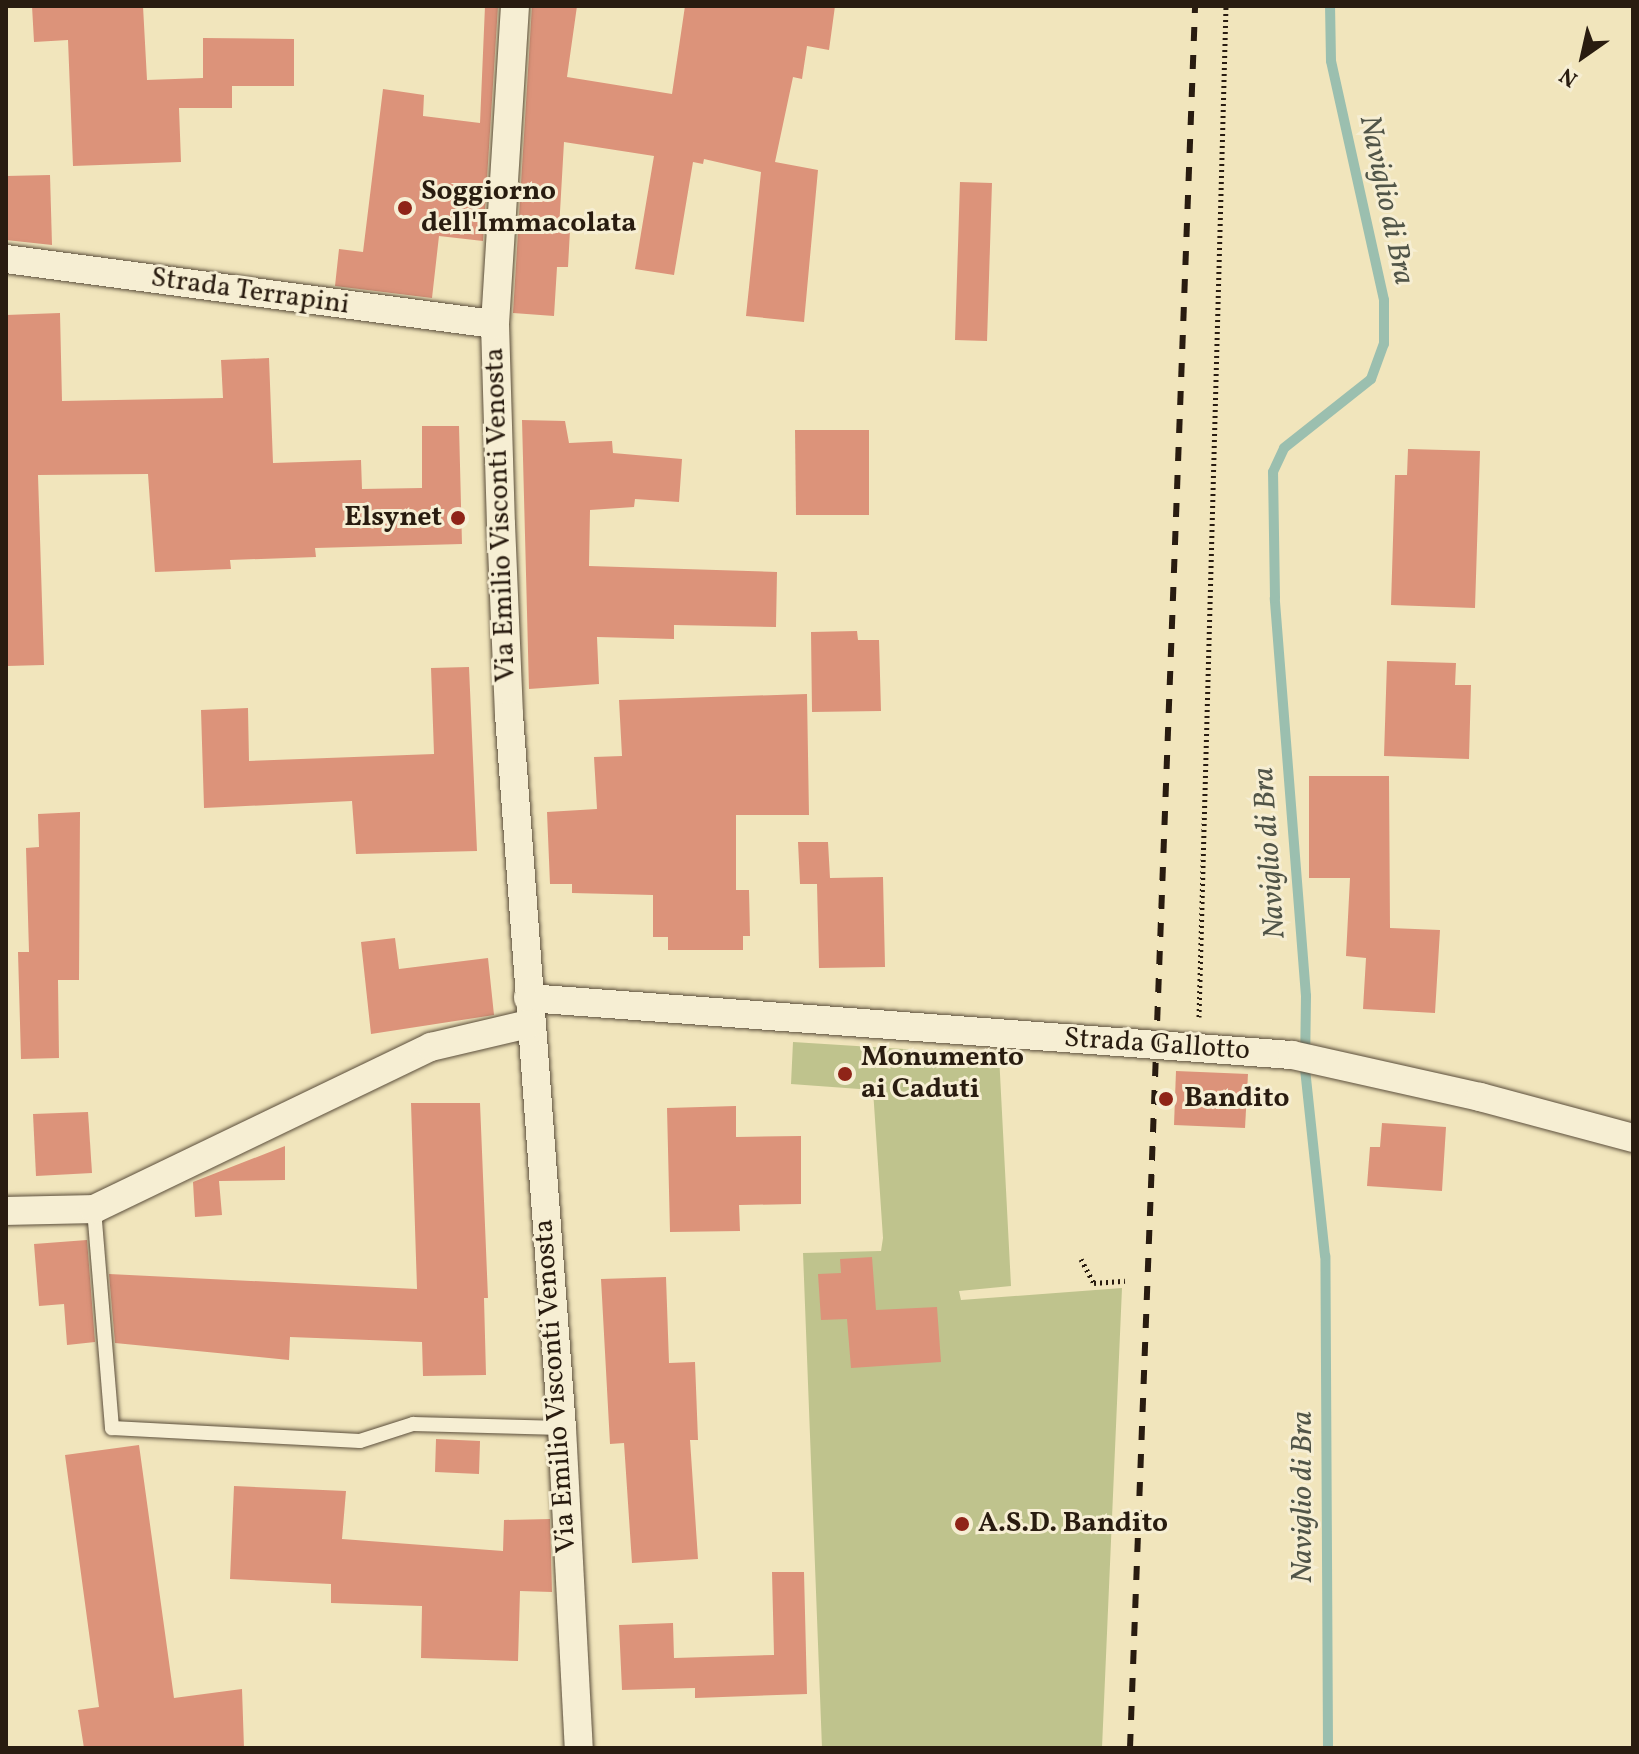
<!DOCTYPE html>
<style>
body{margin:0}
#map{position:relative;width:1639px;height:1754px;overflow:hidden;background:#f1e5bc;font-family:Vollkorn,serif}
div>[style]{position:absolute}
.green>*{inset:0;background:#bfc38d}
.stream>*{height:10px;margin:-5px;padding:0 5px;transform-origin:5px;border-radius:5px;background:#9bbfaf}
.building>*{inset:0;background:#dc937a}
.path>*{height:5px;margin-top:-2.5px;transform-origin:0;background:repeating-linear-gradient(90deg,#291c10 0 2px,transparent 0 6px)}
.roads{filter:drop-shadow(0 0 2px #5b4e3b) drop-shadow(0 0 2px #5b4e3b)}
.service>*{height:14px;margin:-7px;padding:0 7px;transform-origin:7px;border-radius:7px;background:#f6eed3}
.minor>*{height:28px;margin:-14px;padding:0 14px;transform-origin:14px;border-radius:14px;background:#f6eed3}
.rail>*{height:6px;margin-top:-3px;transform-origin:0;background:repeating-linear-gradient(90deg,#291c10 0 14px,transparent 0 28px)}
.dots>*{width:22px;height:22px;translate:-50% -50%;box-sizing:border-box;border:4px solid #f6eed3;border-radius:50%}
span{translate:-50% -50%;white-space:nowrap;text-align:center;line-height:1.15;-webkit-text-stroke:6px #f6eed3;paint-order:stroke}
.poi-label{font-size:28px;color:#291c10;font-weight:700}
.left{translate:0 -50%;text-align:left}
.right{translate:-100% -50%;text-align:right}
.street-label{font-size:28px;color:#291c10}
.water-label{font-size:30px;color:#515548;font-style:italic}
.frame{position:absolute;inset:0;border:8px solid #291c10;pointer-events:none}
.north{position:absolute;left:1543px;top:16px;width:80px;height:80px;-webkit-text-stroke:6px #f6eed3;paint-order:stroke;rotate:214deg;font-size:22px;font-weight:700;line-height:32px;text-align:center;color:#291c10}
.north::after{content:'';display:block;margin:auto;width:28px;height:36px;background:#291c10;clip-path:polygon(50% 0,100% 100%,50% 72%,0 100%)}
</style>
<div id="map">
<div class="green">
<div style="clip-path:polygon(793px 1042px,999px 1055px,1011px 1286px,959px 1291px,961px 1300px,1122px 1288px,1102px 1748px,822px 1748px,803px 1253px,881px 1251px,883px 1238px,873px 1090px,791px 1084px)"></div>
</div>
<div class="stream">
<div style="left:1328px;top:1748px;width:492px;rotate:-90.3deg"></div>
<div style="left:1325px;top:1256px;width:189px;rotate:-96.1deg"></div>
<div style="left:1305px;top:1068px;width:72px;rotate:-89.2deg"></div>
<div style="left:1306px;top:996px;width:399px;rotate:-94.5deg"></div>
<div style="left:1275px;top:598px;width:126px;rotate:-90.9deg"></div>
<div style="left:1273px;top:472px;width:26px;rotate:-65deg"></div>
<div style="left:1284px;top:448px;width:111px;rotate:-38.4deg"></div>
<div style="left:1371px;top:379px;width:37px;rotate:-70deg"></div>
<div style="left:1384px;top:344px;width:44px;rotate:-90deg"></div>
<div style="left:1384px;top:300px;width:245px;rotate:-102.5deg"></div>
<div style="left:1331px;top:61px;width:55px;rotate:-91deg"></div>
</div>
<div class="building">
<div style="clip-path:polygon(32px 6px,143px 6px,147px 80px,203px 78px,203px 38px,294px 39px,294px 86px,232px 86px,232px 108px,179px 108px,181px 162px,73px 166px,68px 40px,34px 42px)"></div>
<div style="clip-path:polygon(485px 6px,498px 6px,483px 241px,439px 236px,432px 298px,335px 286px,339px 249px,363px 252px,383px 89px,424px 95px,423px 116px,480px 123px)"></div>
<div style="clip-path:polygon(532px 6px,577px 6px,567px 77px,672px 94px,685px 6px,835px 6px,829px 50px,807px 46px,802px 79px,793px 77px,775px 162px,818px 170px,804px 322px,746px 316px,761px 172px,704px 159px,703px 164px,693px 162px,674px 275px,635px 269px,654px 156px,564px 142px,559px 229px,570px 230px,568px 267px,557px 267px,554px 316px,513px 313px)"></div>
<div style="clip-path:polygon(50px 175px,52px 245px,6px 240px,6px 176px)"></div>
<div style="clip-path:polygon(960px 182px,992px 183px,987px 341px,955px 340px)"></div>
<div style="clip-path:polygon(60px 313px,62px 401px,223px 398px,221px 360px,269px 358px,273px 463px,361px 460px,362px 489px,422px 488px,422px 426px,459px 426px,462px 544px,315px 548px,316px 557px,230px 560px,231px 569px,155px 572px,148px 474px,38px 475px,44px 665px,7px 666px,6px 315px)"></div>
<div style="clip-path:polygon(522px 420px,565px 421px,569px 443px,612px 441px,613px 453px,682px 459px,679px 502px,635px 499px,634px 507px,590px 510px,589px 566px,777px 572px,776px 627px,674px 625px,674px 639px,597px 637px,599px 684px,529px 689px)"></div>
<div style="clip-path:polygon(795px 430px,869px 430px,869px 515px,796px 515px)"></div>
<div style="clip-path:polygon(1408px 449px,1480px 451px,1475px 608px,1391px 605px,1395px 475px,1407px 475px)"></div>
<div style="clip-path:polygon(857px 631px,858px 640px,879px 640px,881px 711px,812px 712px,811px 632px)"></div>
<div style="clip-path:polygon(1387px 661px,1456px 663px,1455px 685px,1471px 685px,1469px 759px,1384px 756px)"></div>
<div style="clip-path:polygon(469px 667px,477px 851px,356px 854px,352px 801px,204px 808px,201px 710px,248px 708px,249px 761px,434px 754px,431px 668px)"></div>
<div style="clip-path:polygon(807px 694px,809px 815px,736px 815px,736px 890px,749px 890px,750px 936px,743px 936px,743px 950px,668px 950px,668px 937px,653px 937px,653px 895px,572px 893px,572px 884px,550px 884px,547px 812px,597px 809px,594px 757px,622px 756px,619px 700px)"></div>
<div style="clip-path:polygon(1309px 776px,1389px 776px,1390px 928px,1440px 930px,1435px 1013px,1363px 1009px,1366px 958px,1346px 956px,1350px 878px,1309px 878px)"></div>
<div style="clip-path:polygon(80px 812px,79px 980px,58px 980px,59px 1058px,21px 1059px,18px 952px,29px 952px,26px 848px,39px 847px,38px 814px)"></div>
<div style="clip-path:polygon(798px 842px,828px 842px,830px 878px,883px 877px,885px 967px,819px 968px,817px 884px,800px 884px)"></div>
<div style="clip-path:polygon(395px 938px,399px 969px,488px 958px,494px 1015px,371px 1034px,361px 942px)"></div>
<div style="clip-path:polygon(1176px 1071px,1248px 1074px,1245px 1128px,1174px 1125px)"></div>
<div style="clip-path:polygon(411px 1103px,480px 1103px,488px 1298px,484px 1298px,486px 1375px,423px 1376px,422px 1342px,290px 1337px,289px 1360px,115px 1343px,109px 1274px,417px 1289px)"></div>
<div style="clip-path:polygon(736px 1106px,736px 1137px,801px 1136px,801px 1204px,739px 1205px,740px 1231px,670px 1232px,667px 1108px)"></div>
<div style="clip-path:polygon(88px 1112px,92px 1173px,36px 1176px,33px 1114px)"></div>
<div style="clip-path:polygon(1382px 1123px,1446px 1127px,1442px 1191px,1367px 1186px,1370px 1147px,1380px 1147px)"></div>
<div style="clip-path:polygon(285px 1146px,285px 1180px,219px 1181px,222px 1215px,195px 1217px,193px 1182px)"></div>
<div style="clip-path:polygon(87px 1240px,95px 1342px,67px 1345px,64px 1304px,39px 1306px,34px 1244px)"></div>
<div style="clip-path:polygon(872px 1257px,876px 1310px,937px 1307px,941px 1362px,851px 1368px,847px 1319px,821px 1320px,818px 1274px,841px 1273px,840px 1259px)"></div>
<div style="clip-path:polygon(666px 1277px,669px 1363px,695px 1362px,698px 1440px,690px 1440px,698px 1559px,632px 1563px,624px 1443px,610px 1444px,601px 1279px)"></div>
<div style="clip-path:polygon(436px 1439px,480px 1441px,479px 1474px,435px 1472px)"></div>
<div style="clip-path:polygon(139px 1445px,174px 1698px,242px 1689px,244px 1748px,84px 1748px,78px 1710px,99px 1707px,65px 1455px)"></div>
<div style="clip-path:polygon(234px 1486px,346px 1491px,342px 1539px,503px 1551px,504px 1520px,550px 1519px,552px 1592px,520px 1591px,518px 1661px,421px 1658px,422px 1606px,331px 1603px,331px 1584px,230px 1579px)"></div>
<div style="clip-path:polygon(772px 1572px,804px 1572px,807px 1694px,695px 1698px,695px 1688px,622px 1690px,619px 1625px,673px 1623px,674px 1658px,774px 1655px)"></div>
</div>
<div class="path">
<div style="left:1199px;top:1017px;width:1011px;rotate:-88.47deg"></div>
<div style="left:1081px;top:1259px;width:27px;rotate:62deg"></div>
<div style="left:1094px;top:1283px;width:31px;rotate:-4deg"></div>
</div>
<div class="roads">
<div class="service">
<div style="left:94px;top:1209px;width:220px;rotate:85.3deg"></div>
<div style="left:112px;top:1428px;width:248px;rotate:3deg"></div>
<div style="left:360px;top:1441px;width:56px;rotate:-17.8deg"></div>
<div style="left:413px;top:1424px;width:149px;rotate:1.5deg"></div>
</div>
<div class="minor">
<div style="left:515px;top:6px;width:319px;rotate:93.6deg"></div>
<div style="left:495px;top:324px;width:200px;rotate:88.3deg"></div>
<div style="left:501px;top:524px;width:191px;rotate:87.6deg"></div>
<div style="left:509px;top:715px;width:715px;rotate:85.75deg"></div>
<div style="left:562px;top:1428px;width:320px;rotate:87deg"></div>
<div style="left:6px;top:259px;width:493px;rotate:7.6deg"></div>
<div style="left:528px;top:998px;width:766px;rotate:4.27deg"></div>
<div style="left:1292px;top:1055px;width:193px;rotate:12.6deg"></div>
<div style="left:1480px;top:1097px;width:158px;rotate:15deg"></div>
<div style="left:6px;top:1211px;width:88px;rotate:-1.3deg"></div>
<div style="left:94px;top:1209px;width:374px;rotate:-25.7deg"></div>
<div style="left:431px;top:1047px;width:101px;rotate:-13.2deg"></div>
</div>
</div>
<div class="rail">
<div style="left:1130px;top:1748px;width:1743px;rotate:-87.86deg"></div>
</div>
<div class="dots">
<div style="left:405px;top:208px;background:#8f2418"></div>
<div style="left:458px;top:518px;background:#8f2418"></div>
<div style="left:845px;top:1074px;background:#8f2418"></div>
<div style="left:1166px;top:1099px;background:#8f2418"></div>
<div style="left:962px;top:1524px;background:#8f2418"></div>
</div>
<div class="poi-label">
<span class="left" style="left:421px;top:208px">Soggiorno<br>dell'Immacolata</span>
<span class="right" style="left:442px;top:518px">Elsynet</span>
<span class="left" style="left:861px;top:1074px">Monumento<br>ai Caduti</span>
<span class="left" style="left:1184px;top:1099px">Bandito</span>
<span class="left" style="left:978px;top:1524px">A.S.D. Bandito</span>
</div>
<div class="street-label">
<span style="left:250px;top:292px;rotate:8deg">Strada Terrapini</span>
<span style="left:501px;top:515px;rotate:-92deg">Via Emilio Visconti Venosta</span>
<span style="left:1157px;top:1045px;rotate:4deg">Strada Gallotto</span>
<span style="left:556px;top:1386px;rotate:-94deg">Via Emilio Visconti Venosta</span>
</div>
<div class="water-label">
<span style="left:1386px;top:200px;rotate:78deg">Naviglio di Bra</span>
<span style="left:1270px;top:853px;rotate:-94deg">Naviglio di Bra</span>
<span style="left:1303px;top:1497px;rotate:-90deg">Naviglio di Bra</span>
</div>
<div class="frame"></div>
<div class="north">N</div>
</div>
